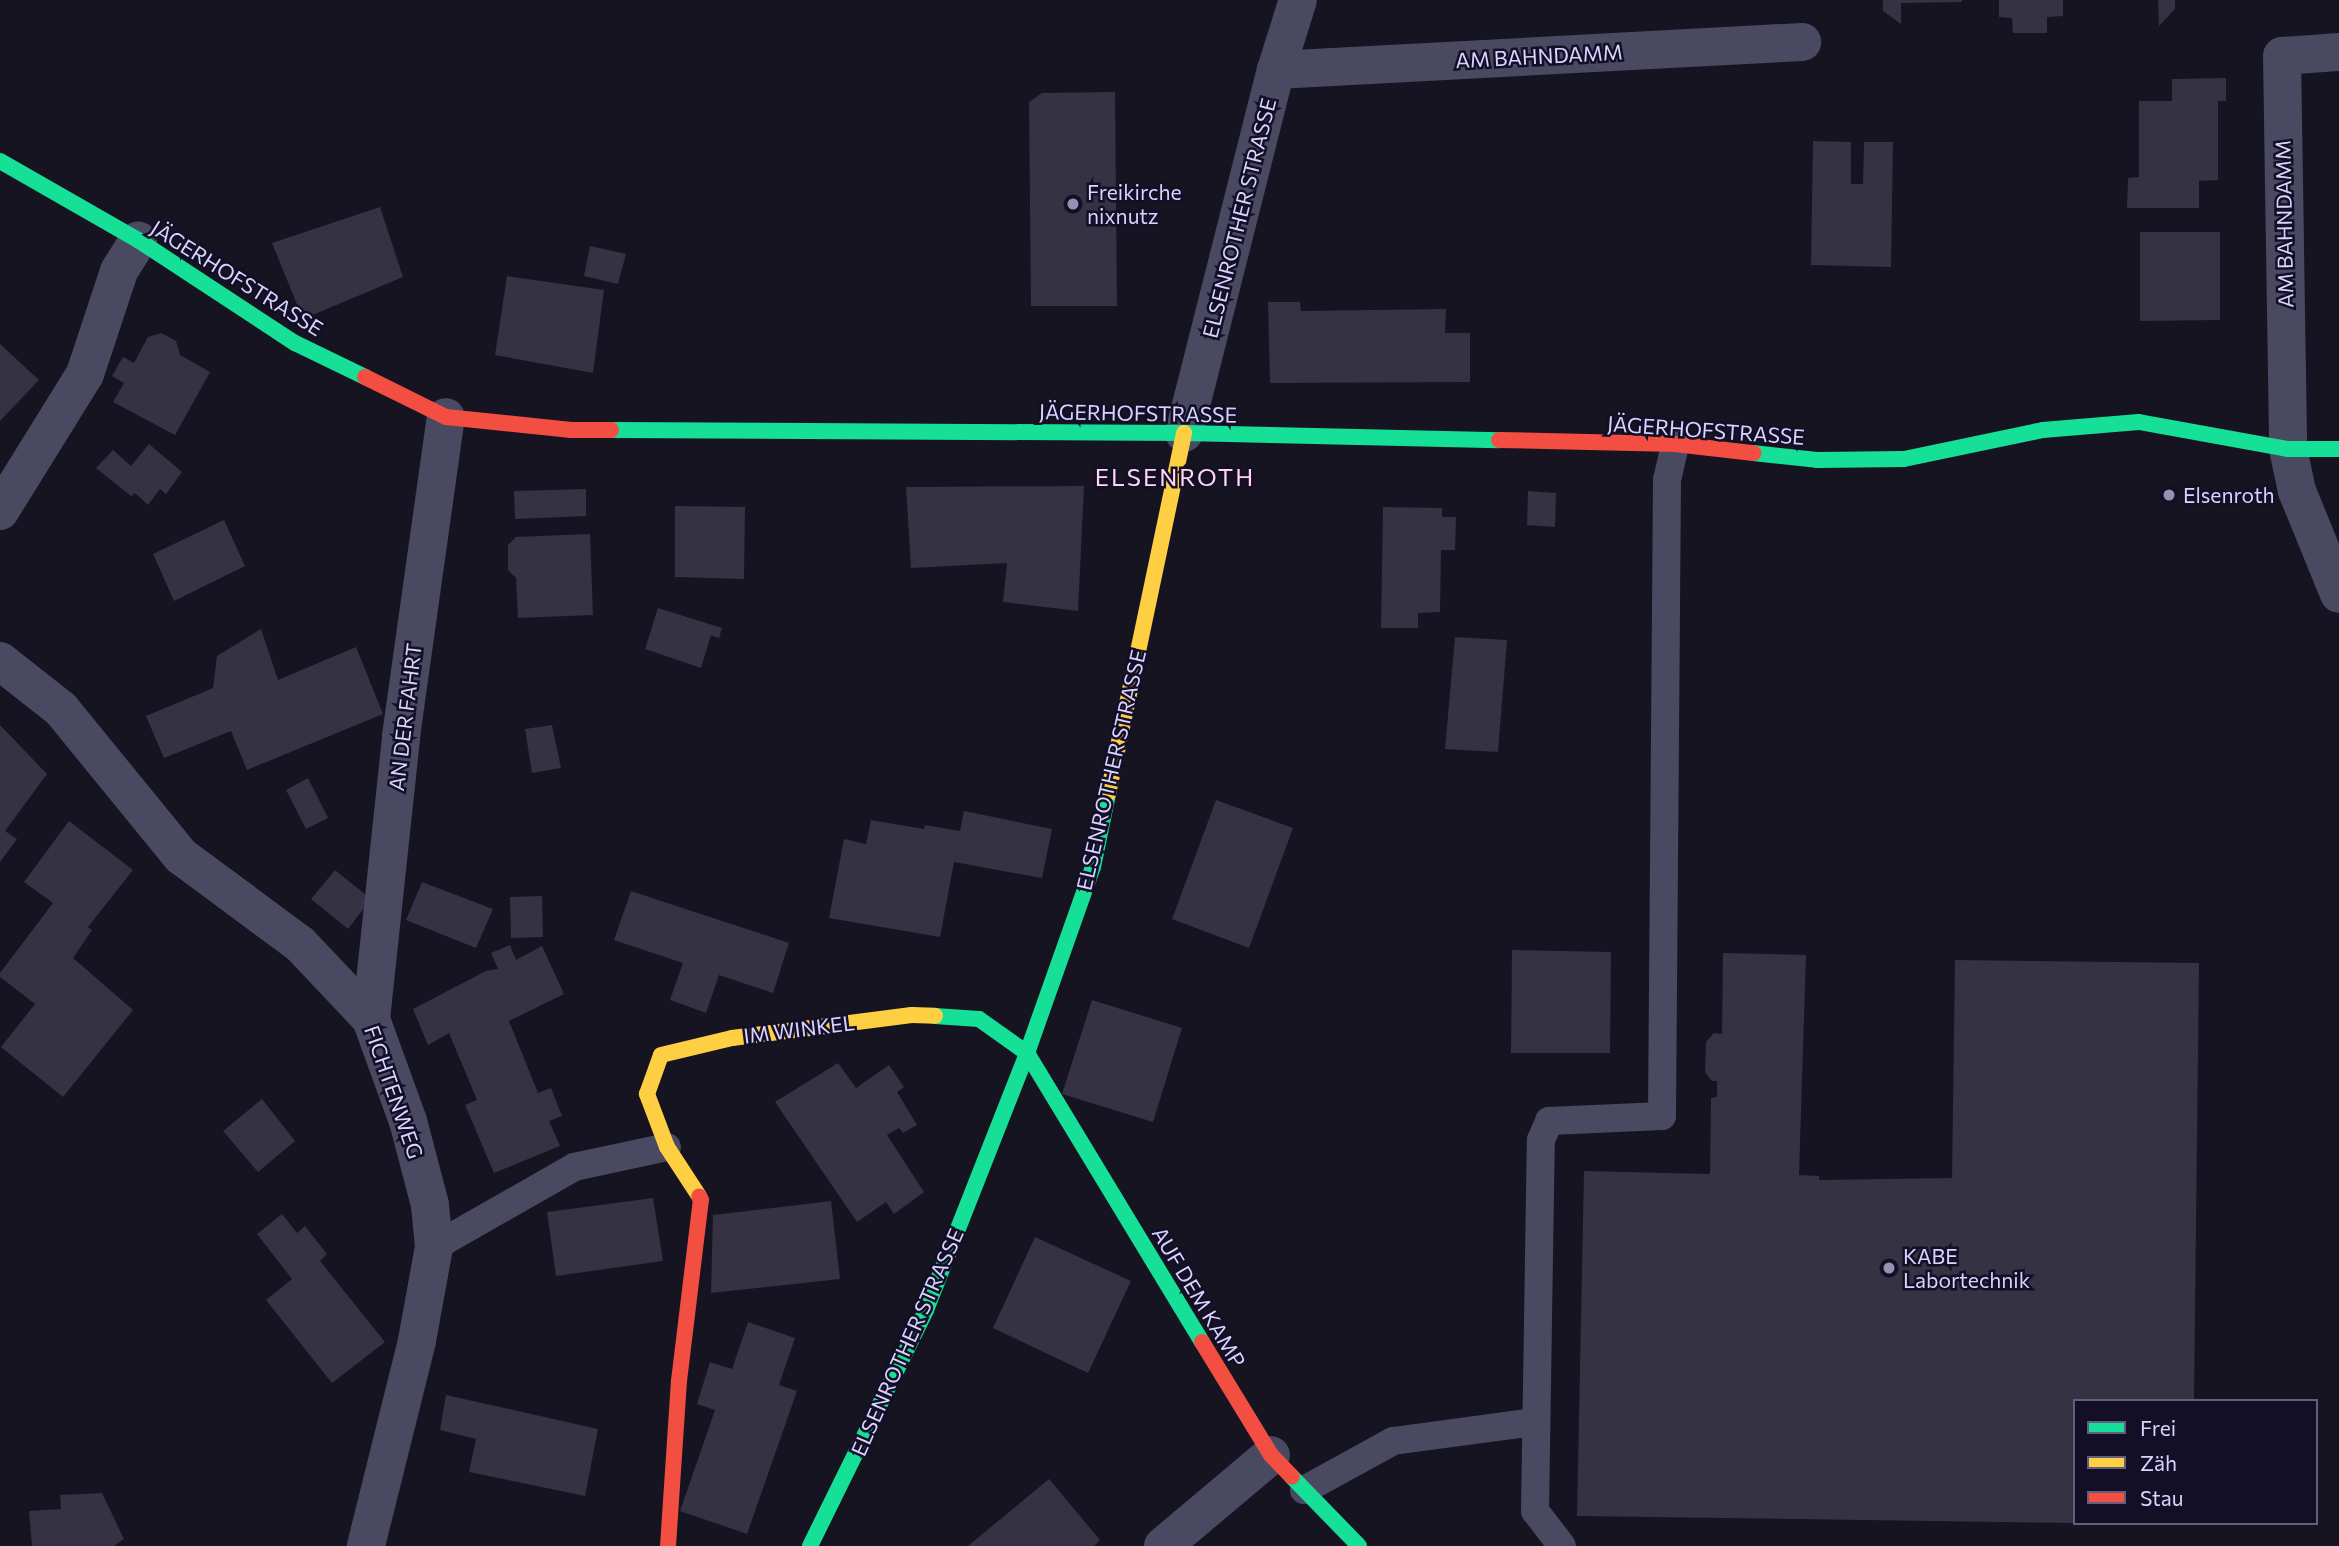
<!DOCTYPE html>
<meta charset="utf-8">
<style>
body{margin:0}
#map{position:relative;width:2339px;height:1546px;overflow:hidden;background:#161421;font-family:Commissioner,sans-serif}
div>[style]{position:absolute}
.building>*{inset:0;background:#343243}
.lane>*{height:28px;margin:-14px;padding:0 14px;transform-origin:14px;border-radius:14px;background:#4a4962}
.street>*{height:38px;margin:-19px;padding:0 19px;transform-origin:19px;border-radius:19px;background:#4a4962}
.fast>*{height:16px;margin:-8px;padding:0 8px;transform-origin:8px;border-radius:8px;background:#16e098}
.slow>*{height:16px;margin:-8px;padding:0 8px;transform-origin:8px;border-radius:8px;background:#ffcf43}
.jam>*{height:16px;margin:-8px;padding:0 8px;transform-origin:8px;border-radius:8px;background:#f24e42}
.dots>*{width:19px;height:19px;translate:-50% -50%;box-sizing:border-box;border:4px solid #130f26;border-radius:50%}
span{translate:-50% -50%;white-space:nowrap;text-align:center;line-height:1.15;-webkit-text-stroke:5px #130f26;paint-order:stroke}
.street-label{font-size:21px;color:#d9d4ff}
.poi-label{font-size:21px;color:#d9d4ff}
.left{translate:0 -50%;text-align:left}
.quarter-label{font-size:24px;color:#ffd6f0;letter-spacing:2px}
.legend{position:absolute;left:2073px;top:1399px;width:245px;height:126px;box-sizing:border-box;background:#130f26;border:2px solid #625e7d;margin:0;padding:9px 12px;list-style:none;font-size:21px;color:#d9d4ff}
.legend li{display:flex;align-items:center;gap:14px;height:35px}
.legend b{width:35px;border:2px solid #625e7d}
</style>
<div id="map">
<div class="building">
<div style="clip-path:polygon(1883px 0,1962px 0,1962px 2px,1901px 3px,1901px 24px,1883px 11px)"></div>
<div style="clip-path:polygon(1999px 0,2063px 0,2063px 16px,2047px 17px,2047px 33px,2013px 33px,2012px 18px,1999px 17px)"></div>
<div style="clip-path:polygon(2158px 0,2175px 0,2175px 9px,2159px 26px)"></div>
<div style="clip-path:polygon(2226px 78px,2226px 101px,2218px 101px,2218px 180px,2199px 181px,2199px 208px,2127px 208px,2128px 178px,2139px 177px,2139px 101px,2172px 101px,2172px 79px)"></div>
<div style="clip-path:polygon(1115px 92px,1117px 306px,1031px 306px,1029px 102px,1042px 93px)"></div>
<div style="clip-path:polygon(1813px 141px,1851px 142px,1851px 184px,1863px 184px,1864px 142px,1893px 142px,1891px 267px,1811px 265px)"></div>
<div style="clip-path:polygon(380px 207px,403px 277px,303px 319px,272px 243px)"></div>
<div style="clip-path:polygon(2140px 232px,2220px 232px,2220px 320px,2140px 321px)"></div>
<div style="clip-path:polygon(590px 246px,626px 254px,618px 284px,584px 276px)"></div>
<div style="clip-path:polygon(507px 276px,604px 290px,593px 373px,495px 355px)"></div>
<div style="clip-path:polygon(1268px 302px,1300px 302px,1301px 311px,1446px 309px,1445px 333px,1470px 333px,1470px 382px,1270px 383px)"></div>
<div style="clip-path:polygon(161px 333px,176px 341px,180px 355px,210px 372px,175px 435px,113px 402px,124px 383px,112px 376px,123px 357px,134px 363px,148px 337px)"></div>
<div style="clip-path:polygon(0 344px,39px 380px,0 421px)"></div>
<div style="clip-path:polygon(149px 444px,182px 472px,166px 494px,160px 489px,148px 505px,135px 493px,131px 496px,96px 468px,113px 450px,131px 466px)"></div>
<div style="clip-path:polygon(1084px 486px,1078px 611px,1003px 602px,1007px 563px,911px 568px,906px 487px)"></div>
<div style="clip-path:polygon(586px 489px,586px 516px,515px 519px,514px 491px)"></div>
<div style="clip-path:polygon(1528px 491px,1556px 493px,1555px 527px,1527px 525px)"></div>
<div style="clip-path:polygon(675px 506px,745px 507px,744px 579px,675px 577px)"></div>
<div style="clip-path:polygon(1383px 507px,1442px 508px,1442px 517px,1456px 517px,1455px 550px,1441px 550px,1440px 612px,1418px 613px,1418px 628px,1381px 628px)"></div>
<div style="clip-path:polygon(224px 520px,245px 566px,174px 601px,153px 554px)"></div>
<div style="clip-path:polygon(590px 534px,593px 615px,518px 618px,516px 578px,508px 570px,508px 545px,516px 537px)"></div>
<div style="clip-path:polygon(658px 608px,722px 628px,719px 638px,711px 635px,701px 668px,645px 649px)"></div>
<div style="clip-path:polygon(261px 629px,278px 680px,356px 647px,383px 714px,247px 770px,231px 731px,164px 758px,146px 716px,213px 688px,217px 656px)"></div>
<div style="clip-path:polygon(1455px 637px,1507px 640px,1498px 752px,1445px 749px)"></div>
<div style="clip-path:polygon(0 725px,47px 774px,5px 831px,17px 839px,0 862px)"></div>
<div style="clip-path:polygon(552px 725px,561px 768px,532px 773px,525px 729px)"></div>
<div style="clip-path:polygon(308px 778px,328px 818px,306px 829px,286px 790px)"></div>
<div style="clip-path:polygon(1216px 800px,1293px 828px,1249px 948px,1172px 919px)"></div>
<div style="clip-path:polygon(964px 811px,1052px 829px,1042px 878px,954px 862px,940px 937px,829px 918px,844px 839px,866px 844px,871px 820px,924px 829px,925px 825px,960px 831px)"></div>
<div style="clip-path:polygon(69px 821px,133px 870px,88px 927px,92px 930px,73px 958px,133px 1010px,63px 1097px,1px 1047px,35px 1004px,0 977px,0 973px,53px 903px,24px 882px)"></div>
<div style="clip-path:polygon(335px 870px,371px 899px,348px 929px,311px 899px)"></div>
<div style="clip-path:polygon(422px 882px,493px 909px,476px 948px,406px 920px)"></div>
<div style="clip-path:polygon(631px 891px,789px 943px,773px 993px,719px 975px,706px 1013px,670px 1000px,683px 963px,614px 940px)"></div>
<div style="clip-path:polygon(542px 896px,543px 937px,511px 938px,510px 897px)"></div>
<div style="clip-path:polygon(510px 945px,516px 960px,542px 946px,564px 994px,509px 1021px,538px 1093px,551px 1088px,562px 1116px,549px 1121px,560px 1146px,494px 1173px,465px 1105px,477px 1100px,449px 1033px,428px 1045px,413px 1009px,486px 971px,498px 969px,491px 953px)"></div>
<div style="clip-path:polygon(1512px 950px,1611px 952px,1610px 1053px,1511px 1053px)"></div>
<div style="clip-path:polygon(1723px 953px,1806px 955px,1799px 1175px,1819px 1176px,1819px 1180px,1952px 1178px,1955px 960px,2199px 963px,2194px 1401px,2075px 1401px,2075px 1523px,1577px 1516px,1584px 1171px,1710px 1174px,1711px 1098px,1717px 1097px,1717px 1081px,1712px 1081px,1705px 1072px,1706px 1042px,1714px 1033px,1722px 1034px)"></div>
<div style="clip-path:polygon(1092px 1000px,1182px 1028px,1153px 1122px,1062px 1094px)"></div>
<div style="clip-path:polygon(838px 1063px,856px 1088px,889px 1065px,904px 1087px,897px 1092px,917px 1125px,903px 1133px,899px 1128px,887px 1135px,924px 1192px,894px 1214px,886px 1202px,857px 1222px,775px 1102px)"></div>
<div style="clip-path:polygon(262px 1099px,295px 1141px,258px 1172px,223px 1131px)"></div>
<div style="clip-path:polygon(653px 1198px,663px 1261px,556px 1276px,547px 1212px)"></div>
<div style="clip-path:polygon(831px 1201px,840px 1279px,711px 1293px,713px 1215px)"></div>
<div style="clip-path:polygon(282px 1214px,297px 1233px,305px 1226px,327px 1254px,320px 1261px,385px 1342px,332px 1383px,266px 1300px,292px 1279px,257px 1234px)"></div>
<div style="clip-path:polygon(1035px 1237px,1131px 1281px,1088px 1373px,993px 1328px)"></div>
<div style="clip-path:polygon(748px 1322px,795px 1338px,779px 1385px,797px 1391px,747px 1534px,680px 1511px,715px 1410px,697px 1404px,710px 1362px,732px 1369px)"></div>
<div style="clip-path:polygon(446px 1395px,598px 1429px,585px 1496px,469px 1472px,476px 1439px,440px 1430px)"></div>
<div style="clip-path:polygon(1049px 1479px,1100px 1540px,1094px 1546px,968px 1546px)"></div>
<div style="clip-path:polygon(102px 1493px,124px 1539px,114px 1546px,32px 1546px,29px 1511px,61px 1509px,60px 1495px)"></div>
</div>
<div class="lane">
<div style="left:434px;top:1247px;width:161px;rotate:-29.7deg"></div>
<div style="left:574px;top:1167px;width:95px;rotate:-12.1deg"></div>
<div style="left:1304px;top:1490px;width:102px;rotate:-28.8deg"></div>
<div style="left:1393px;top:1441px;width:142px;rotate:-7.7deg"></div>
<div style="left:1562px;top:1546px;width:44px;rotate:-127.6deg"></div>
<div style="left:1535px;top:1511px;width:371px;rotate:-89.1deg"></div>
<div style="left:1541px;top:1140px;width:21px;rotate:-67deg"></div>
<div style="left:1549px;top:1121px;width:113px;rotate:-2.5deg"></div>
<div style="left:1662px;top:1116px;width:636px;rotate:-89.55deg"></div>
<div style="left:1667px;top:480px;width:37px;rotate:-77deg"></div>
</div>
<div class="street">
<div style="left:2339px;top:52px;width:57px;rotate:176deg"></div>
<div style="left:2282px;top:56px;width:393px;rotate:89.1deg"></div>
<div style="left:2288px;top:449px;width:43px;rotate:77.9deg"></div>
<div style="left:2297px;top:491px;width:111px;rotate:67.8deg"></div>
<div style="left:1276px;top:70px;width:527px;rotate:-3.05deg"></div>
<div style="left:1184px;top:433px;width:374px;rotate:-75.8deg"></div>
<div style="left:1276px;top:70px;width:73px;rotate:-72.6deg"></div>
<div style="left:0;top:511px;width:161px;rotate:-58.2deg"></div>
<div style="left:85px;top:374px;width:108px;rotate:-71.7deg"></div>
<div style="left:119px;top:271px;width:36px;rotate:-58deg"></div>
<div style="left:0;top:661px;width:78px;rotate:38.2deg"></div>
<div style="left:61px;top:709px;width:190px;rotate:50.8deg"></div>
<div style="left:181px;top:856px;width:148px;rotate:36.5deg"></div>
<div style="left:300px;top:944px;width:103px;rotate:46.6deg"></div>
<div style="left:371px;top:1019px;width:109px;rotate:70.1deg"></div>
<div style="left:408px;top:1121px;width:87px;rotate:75.3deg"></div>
<div style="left:430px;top:1205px;width:42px;rotate:84.6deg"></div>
<div style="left:434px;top:1247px;width:96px;rotate:100.3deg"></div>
<div style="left:417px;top:1341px;width:211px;rotate:104deg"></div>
<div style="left:371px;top:1019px;width:285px;rotate:-83.9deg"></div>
<div style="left:401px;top:736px;width:322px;rotate:-82deg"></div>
<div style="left:1163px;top:1546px;width:141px;rotate:-40.1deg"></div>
</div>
<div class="fast">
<div style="left:0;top:161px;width:159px;rotate:29.8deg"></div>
<div style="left:138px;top:240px;width:188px;rotate:33.3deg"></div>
<div style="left:295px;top:343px;width:78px;rotate:25.9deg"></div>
<div style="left:611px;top:430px;width:573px;rotate:0.3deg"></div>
<div style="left:1184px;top:433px;width:315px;rotate:1.3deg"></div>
<div style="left:1753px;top:453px;width:64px;rotate:6.2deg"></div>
<div style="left:1817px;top:460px;width:87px;rotate:-0.7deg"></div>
<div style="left:1904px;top:459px;width:142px;rotate:-11.8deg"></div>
<div style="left:2043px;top:430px;width:96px;rotate:-4.8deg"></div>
<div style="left:2139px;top:422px;width:151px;rotate:10.3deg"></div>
<div style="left:2288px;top:449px;width:51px"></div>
<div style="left:935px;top:1016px;width:44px;rotate:3.9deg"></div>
<div style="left:979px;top:1019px;width:59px;rotate:35.3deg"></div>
<div style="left:1027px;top:1053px;width:338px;rotate:58.8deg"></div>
<div style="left:1292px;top:1477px;width:96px;rotate:45.8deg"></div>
<div style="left:810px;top:1546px;width:263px;rotate:-63.8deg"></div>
<div style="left:926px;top:1310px;width:276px;rotate:-68.5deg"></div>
<div style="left:1027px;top:1053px;width:197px;rotate:-70.5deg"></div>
<div style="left:1093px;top:867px;width:75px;rotate:-78.4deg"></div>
</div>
<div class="slow">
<div style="left:1108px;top:794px;width:369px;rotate:-78.1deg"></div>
<div style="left:699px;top:1196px;width:59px;rotate:-123.1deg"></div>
<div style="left:667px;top:1147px;width:57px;rotate:-110.7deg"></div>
<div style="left:647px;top:1094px;width:41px;rotate:-70.3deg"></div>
<div style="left:661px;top:1055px;width:73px;rotate:-13.5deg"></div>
<div style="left:732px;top:1038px;width:181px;rotate:-7.3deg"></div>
<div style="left:912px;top:1015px;width:23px;rotate:2deg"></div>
</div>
<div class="jam">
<div style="left:365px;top:377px;width:90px;rotate:26.3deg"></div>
<div style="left:446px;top:417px;width:126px;rotate:5.9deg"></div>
<div style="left:571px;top:430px;width:40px"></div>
<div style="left:1499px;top:440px;width:176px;rotate:1.3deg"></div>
<div style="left:1675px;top:444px;width:79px;rotate:6.6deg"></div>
<div style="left:1202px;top:1342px;width:132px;rotate:58.6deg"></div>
<div style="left:1271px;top:1455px;width:30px;rotate:46deg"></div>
<div style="left:668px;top:1546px;width:165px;rotate:-86.2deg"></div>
<div style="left:679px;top:1381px;width:182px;rotate:-83.1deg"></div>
<div style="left:701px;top:1200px;width:4px;rotate:-117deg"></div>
</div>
<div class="dots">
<div style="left:1073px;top:204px;background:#9591b1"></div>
<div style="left:2169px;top:495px;background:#9591b1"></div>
<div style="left:1889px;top:1268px;background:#9591b1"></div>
</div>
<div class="street-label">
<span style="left:1539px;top:56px;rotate:-3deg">AM BAHNDAMM</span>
<span style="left:1239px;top:218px;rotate:-76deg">ELSENROTHER STRASSE</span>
<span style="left:2284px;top:224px;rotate:-91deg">AM BAHNDAMM</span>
<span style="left:237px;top:278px;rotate:32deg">JÄGERHOFSTRASSE</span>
<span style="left:1138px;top:413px;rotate:1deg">JÄGERHOFSTRASSE</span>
<span style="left:1706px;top:430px;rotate:4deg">JÄGERHOFSTRASSE</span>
<span style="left:405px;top:717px;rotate:-83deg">AN DER FAHRT</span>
<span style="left:1111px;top:770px;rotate:-77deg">ELSENROTHER STRASSE</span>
<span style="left:799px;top:1029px;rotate:-7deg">IM WINKEL</span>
<span style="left:394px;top:1092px;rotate:71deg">FICHTENWEG</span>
<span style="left:1199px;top:1297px;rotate:59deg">AUF DEM KAMP</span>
<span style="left:907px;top:1342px;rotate:-66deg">ELSENROTHER STRASSE</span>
</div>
<div class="poi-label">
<span class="left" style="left:1087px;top:204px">Freikirche<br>nixnutz</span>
<span class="left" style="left:2183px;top:495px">Elsenroth</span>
<span class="left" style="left:1903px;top:1268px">KABE<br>Labortechnik</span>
</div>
<div class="quarter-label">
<span style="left:1175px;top:477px">ELSENROTH</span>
</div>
<ul class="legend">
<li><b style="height:9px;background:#16e098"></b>Frei</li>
<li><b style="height:9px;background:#ffcf43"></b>Zäh</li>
<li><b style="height:9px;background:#f24e42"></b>Stau</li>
</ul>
</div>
